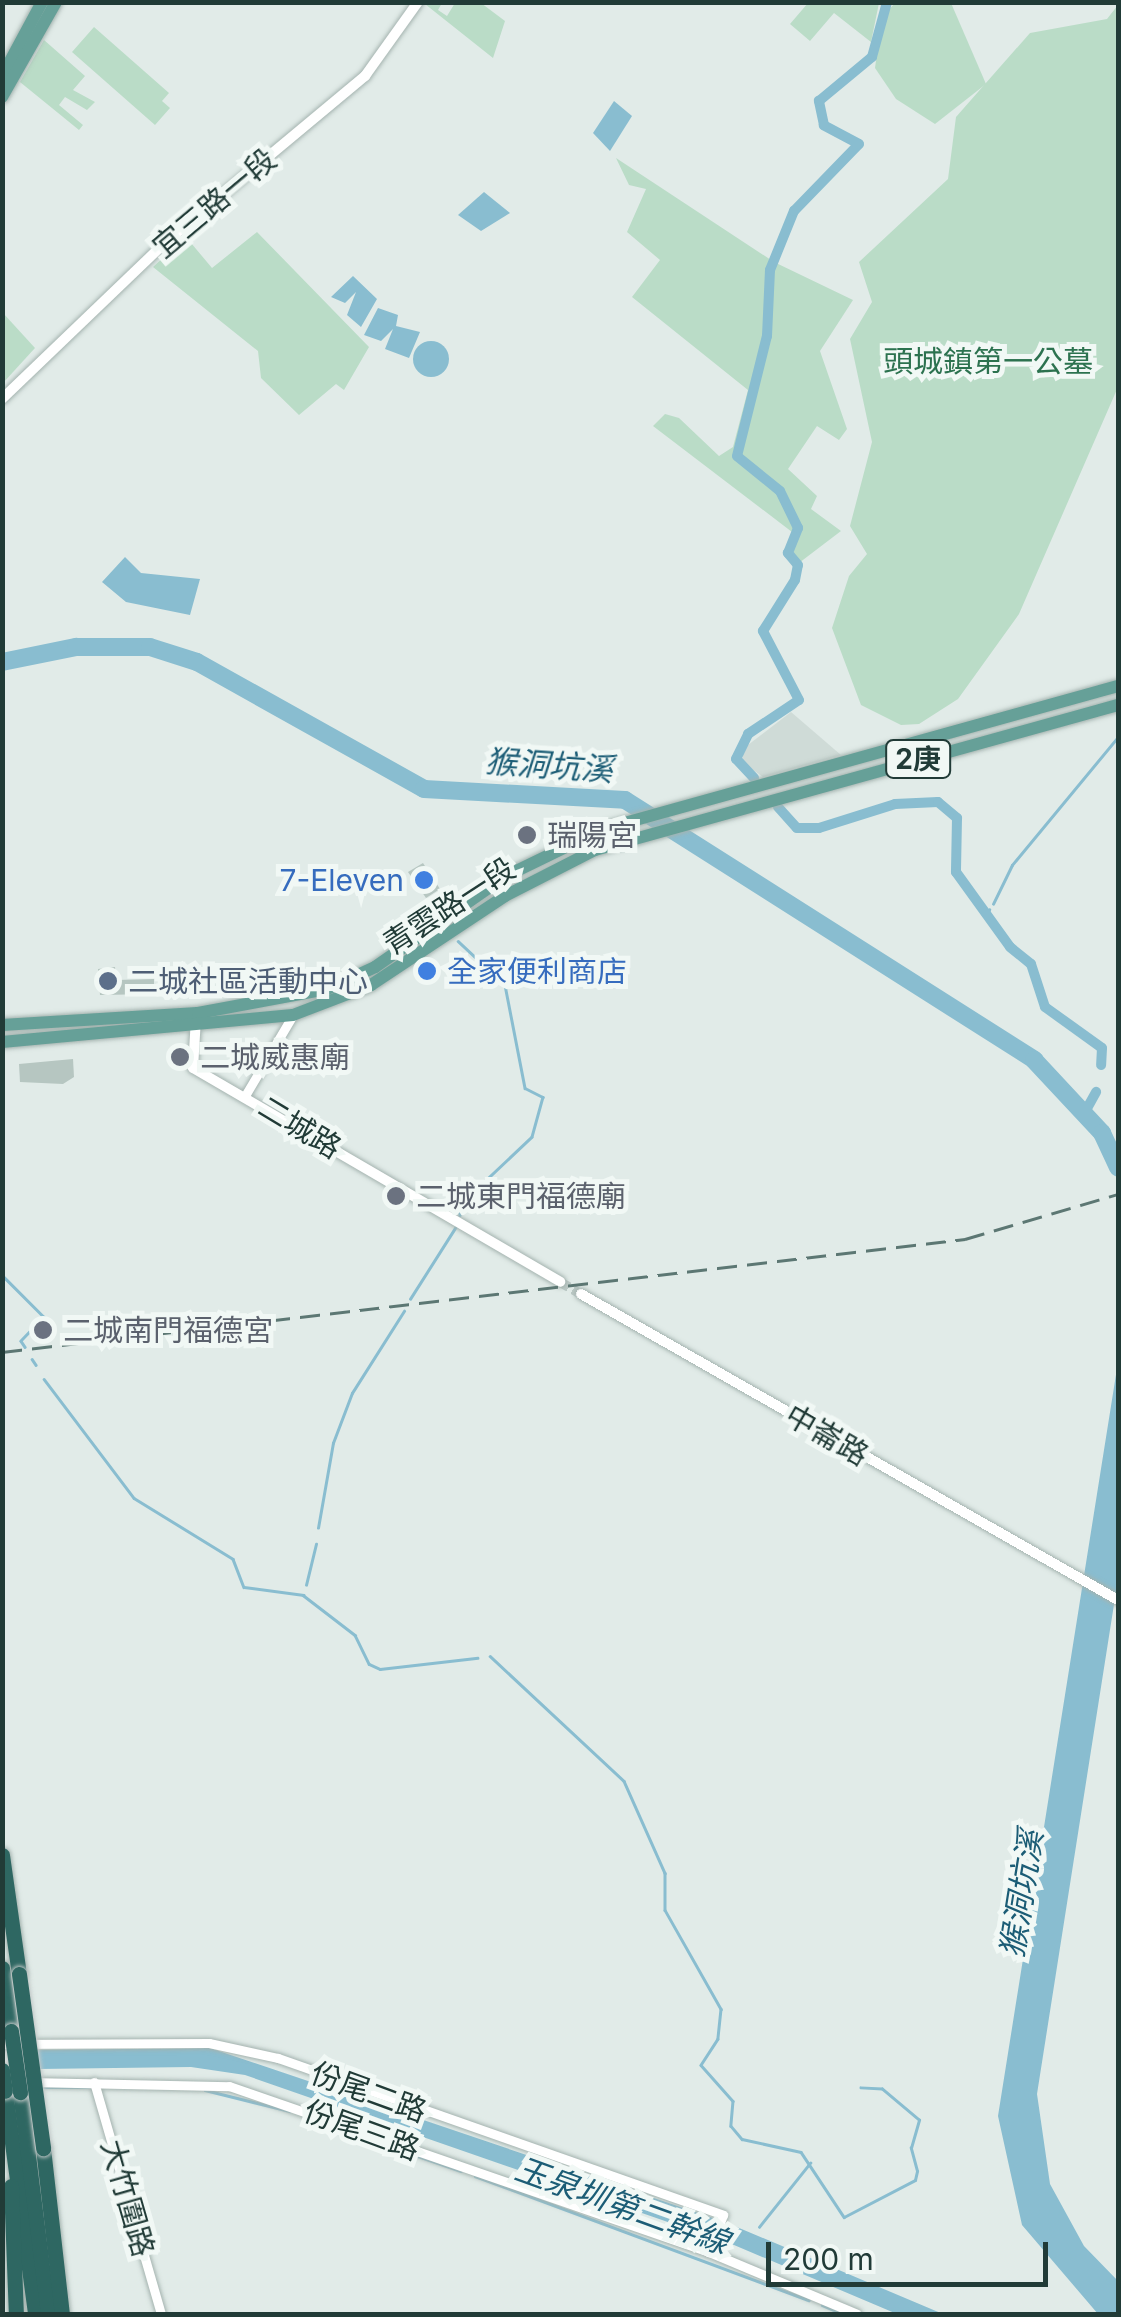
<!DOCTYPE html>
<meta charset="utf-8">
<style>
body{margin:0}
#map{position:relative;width:1121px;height:2317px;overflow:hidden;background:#e1ebe8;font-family:Inter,"Noto Sans TC",sans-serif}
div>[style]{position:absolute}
.built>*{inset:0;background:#cfdbd7}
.green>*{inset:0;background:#badcc7}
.water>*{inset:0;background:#89bdd0}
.round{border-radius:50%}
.stream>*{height:2.5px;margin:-1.25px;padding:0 1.25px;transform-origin:1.25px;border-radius:1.25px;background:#89bdd0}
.canal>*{height:10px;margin:-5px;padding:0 5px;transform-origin:5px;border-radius:5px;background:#89bdd0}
.river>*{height:18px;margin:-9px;padding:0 9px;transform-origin:9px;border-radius:9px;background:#89bdd0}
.building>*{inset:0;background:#b6c6c1}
.tertiary-tunnel>*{height:10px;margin-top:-5px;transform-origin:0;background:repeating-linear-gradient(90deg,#bbc8c5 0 10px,transparent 0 15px)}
.roads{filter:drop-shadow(0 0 2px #a4b3af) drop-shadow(0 0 2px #a4b3af)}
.minor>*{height:9px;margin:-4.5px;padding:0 4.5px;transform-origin:4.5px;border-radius:4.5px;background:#fff}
.tertiary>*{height:10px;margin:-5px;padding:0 5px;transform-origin:5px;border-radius:5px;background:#fff}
.primary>*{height:12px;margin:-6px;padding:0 6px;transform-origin:6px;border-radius:6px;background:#66a098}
.motorway>*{height:15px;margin:-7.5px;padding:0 7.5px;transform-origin:7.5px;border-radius:7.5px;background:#2e6762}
.rail>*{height:2.5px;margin-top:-1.25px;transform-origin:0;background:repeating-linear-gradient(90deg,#5c7773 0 20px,transparent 0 30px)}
.bridges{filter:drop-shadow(0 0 2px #c1c8c7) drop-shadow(0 0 2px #c1c8c7)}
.motorway-bridge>*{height:15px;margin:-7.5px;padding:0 7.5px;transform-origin:7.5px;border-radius:7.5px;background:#2e6762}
.dots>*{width:28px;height:28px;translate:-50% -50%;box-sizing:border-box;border:5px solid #f1f8f5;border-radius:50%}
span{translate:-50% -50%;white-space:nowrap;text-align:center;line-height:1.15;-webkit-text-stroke:10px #f1f8f5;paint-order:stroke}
.shield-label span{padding:2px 8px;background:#f1f8f5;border:2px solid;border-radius:8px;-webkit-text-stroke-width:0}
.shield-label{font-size:28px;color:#213b37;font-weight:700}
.street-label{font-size:30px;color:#213b37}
.park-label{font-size:30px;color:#2c724f}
.worship-label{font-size:30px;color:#5b616d}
.left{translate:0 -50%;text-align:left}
.shop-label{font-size:30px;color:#366cbe}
.right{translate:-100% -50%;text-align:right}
.service-label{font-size:30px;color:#4e5e75}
.water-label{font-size:32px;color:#1c5d76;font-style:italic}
.frame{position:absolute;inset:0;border:5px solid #213b37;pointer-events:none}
.scale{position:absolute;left:766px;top:2242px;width:282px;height:45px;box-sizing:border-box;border:5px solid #213b37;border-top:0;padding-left:12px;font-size:30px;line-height:35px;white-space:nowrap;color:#213b37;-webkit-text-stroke:8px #f1f8f5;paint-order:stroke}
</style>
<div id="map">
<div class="built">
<div style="clip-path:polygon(791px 712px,841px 755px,763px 777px,742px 762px,744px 748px)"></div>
</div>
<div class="green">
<div style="clip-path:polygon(896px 2px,951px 3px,986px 84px,935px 124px,896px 99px,875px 68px,882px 17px)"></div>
<div style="clip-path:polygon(442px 3px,438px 10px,447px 16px,455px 3px,481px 3px,505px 21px,493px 58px,425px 4px)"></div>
<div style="clip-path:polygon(808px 3px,879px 3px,871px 42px,834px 13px,810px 41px,790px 24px)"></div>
<div style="clip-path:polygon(1118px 5px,1118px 387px,1019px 614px,958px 699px,919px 724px,901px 725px,861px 705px,832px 628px,849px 576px,867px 554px,850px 526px,872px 442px,850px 339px,872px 302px,859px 262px,948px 179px,956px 117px,1030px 33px,1107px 19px)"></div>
<div style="clip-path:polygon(94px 27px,169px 93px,162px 101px,170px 108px,155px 125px,72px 52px)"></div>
<div style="clip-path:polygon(44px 40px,85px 76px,73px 90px,95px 102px,87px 110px,65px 97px,59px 105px,83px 125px,79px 130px,20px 82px)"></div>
<div style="clip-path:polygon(616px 158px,774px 262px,853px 300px,820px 351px,847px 429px,839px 440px,817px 426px,788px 469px,817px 496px,811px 509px,841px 531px,795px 566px,792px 532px,653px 426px,665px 414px,679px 418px,719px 456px,733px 447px,748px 390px,632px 297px,660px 260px,627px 232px,646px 189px,629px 185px)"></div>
<div style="clip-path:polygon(257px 232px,369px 347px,344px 390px,336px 384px,299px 415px,261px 378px,258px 351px,153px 267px,186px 237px,212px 268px)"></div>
<div style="clip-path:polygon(3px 313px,35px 348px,3px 383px,2px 383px)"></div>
</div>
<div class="water">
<div style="clip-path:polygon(614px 101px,632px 116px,610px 151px,593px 133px)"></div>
<div style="clip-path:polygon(484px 192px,510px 213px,481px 231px,458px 215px)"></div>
<div style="clip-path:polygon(353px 276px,377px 299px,361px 327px,347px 315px,356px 292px,345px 303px,331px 297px)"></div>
<div style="clip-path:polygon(378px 308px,398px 315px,396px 326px,420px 332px,409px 358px,385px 349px,393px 329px,381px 341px,364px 335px)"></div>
<div class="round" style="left:413px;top:341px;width:36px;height:36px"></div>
<div style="clip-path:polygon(125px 557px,141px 573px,200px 579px,190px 615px,126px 602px,102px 582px)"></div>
<div style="clip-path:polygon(1118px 1362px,1118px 1579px,1037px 2094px,1050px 2184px,1084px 2246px,1118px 2281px,1118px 2314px,1098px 2314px,1022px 2225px,998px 2116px)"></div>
<div style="clip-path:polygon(210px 2048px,725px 2222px,943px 2314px,897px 2314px,734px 2245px,245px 2075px,191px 2067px,38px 2069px,37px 2050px)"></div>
</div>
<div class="stream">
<div style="left:993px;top:904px;width:43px;rotate:-64deg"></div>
<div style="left:1012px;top:865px;width:166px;rotate:-50.4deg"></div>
<div style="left:986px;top:917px;width:8px;rotate:-67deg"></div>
<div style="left:458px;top:941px;width:64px;rotate:43.1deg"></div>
<div style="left:505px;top:985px;width:105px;rotate:79deg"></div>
<div style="left:525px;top:1088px;width:20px;rotate:27deg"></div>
<div style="left:543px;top:1097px;width:41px;rotate:105.4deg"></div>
<div style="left:532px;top:1137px;width:99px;rotate:136.6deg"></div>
<div style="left:460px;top:1205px;width:10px;rotate:90deg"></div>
<div style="left:2px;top:1275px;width:59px;rotate:45deg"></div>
<div style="left:44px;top:1317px;width:33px;rotate:134deg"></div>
<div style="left:21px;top:1341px;width:7px;rotate:56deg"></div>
<div style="left:410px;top:1299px;width:88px;rotate:-57.6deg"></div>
<div style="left:32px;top:1359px;width:7px;rotate:56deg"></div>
<div style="left:44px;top:1379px;width:149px;rotate:52.9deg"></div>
<div style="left:134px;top:1498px;width:116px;rotate:31.6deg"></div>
<div style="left:233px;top:1559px;width:30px;rotate:69deg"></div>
<div style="left:244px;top:1587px;width:60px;rotate:7.7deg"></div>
<div style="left:303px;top:1595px;width:66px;rotate:37.6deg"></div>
<div style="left:355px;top:1635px;width:32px;rotate:64deg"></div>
<div style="left:369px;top:1664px;width:12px;rotate:24deg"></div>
<div style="left:380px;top:1669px;width:98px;rotate:-6.5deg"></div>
<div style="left:318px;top:1528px;width:86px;rotate:-80deg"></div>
<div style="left:333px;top:1443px;width:53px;rotate:-69.2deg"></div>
<div style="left:352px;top:1393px;width:97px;rotate:-57.6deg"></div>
<div style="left:306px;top:1585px;width:42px;rotate:-76.3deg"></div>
<div style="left:490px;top:1656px;width:183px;rotate:43deg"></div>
<div style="left:624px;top:1781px;width:101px;rotate:66deg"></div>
<div style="left:665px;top:1873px;width:37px;rotate:90deg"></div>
<div style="left:665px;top:1910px;width:114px;rotate:60.5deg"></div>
<div style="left:721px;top:2009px;width:30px;rotate:96deg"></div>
<div style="left:718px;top:2039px;width:31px;rotate:123deg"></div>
<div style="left:701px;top:2065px;width:48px;rotate:48.4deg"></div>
<div style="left:733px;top:2101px;width:25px;rotate:95deg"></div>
<div style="left:731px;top:2126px;width:17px;rotate:50deg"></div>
<div style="left:742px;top:2139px;width:60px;rotate:12.4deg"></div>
<div style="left:801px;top:2152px;width:78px;rotate:56.5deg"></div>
<div style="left:844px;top:2217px;width:80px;rotate:-27.5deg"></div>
<div style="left:915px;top:2180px;width:9px;rotate:-77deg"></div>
<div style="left:917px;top:2171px;width:24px;rotate:-105deg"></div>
<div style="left:911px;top:2148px;width:29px;rotate:-74deg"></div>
<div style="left:919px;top:2120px;width:48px;rotate:-140deg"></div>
<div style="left:882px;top:2089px;width:21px;rotate:-177deg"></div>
<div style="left:39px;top:2088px;width:52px"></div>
<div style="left:205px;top:2090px;width:87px;rotate:14deg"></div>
<div style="left:372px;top:2140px;width:94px;rotate:19.2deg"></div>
<div style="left:475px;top:2176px;width:356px;rotate:20.4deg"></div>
<div style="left:759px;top:2227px;width:82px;rotate:-51.4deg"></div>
<div style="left:822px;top:2305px;width:23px;rotate:23deg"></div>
</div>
<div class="canal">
<div style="left:754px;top:778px;width:26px;rotate:-133deg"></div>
<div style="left:736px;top:759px;width:28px;rotate:-64deg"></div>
<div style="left:748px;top:734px;width:61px;rotate:-33.7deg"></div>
<div style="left:799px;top:700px;width:78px;rotate:-117.6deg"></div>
<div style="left:763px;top:631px;width:60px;rotate:-57.9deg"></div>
<div style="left:795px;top:580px;width:15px;rotate:-79deg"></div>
<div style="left:798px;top:565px;width:16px;rotate:-130deg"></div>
<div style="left:788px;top:553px;width:27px;rotate:-68deg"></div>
<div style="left:798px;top:528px;width:41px;rotate:-115.9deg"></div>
<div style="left:780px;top:491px;width:55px;rotate:-140.9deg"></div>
<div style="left:737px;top:456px;width:124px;rotate:-76deg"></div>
<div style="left:767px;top:336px;width:66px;rotate:-87.4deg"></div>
<div style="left:770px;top:270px;width:64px;rotate:-67.9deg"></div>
<div style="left:794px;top:211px;width:93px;rotate:-45.9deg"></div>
<div style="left:859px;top:144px;width:40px;rotate:-152deg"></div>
<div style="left:824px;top:125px;width:25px;rotate:-102deg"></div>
<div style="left:819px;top:101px;width:69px;rotate:-39.7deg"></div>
<div style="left:872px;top:57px;width:57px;rotate:-74.7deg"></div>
<div style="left:778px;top:807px;width:28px;rotate:48deg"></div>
<div style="left:797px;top:828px;width:22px"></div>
<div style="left:819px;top:828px;width:80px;rotate:-17.5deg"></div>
<div style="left:895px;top:804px;width:43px;rotate:-2.7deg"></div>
<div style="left:938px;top:802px;width:25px;rotate:40deg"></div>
<div style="left:957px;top:818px;width:54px;rotate:91.1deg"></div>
<div style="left:956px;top:872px;width:92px;rotate:54.2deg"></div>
<div style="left:1010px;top:947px;width:27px;rotate:39deg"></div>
<div style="left:1031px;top:964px;width:45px;rotate:72deg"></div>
<div style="left:1045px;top:1007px;width:70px;rotate:35.7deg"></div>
<div style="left:1102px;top:1048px;width:17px;rotate:93deg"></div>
<div style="left:1085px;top:1112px;width:23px;rotate:-61deg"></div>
</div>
<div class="river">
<div style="left:2px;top:662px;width:76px;rotate:-11.5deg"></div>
<div style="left:76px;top:647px;width:74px"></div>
<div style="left:150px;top:647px;width:49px;rotate:17.7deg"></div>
<div style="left:197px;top:662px;width:260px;rotate:29.2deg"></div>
<div style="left:424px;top:789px;width:201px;rotate:3.1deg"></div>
<div style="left:625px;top:800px;width:485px;rotate:32.4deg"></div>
<div style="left:1034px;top:1060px;width:100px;rotate:47deg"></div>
<div style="left:1102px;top:1133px;width:38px;rotate:65deg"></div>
</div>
<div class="building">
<div style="clip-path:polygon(423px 863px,440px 889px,426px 898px,408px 872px)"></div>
<div style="clip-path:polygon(115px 967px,116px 980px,154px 979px,154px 994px,100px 995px,98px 969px)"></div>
<div style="clip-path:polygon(73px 1059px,74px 1077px,63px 1084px,20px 1082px,19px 1064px)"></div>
</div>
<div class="tertiary-tunnel">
<div style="left:560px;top:1282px;width:24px;rotate:30deg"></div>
</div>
<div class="roads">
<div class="minor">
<div style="left:246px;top:1094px;width:92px;rotate:-59.3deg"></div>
<div style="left:2px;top:2044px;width:207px;rotate:-0.3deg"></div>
<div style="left:209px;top:2043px;width:71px;rotate:12.3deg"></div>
<div style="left:278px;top:2058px;width:472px;rotate:19.4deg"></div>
<div style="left:723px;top:2215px;width:40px;rotate:111deg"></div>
<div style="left:30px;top:2082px;width:199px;rotate:1.2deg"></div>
<div style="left:229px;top:2086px;width:508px;rotate:19.08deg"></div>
<div style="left:709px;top:2252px;width:160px;rotate:22.7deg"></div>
<div style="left:94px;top:2082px;width:241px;rotate:73.9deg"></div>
</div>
<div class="tertiary">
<div style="left:2px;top:399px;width:228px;rotate:-43.8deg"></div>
<div style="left:167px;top:241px;width:258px;rotate:-39.8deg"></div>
<div style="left:365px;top:76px;width:91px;rotate:-54.4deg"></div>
<div style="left:196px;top:1018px;width:50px;rotate:93.4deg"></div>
<div style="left:193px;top:1068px;width:425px;rotate:30.2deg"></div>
<div style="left:581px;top:1294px;width:618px;rotate:29.68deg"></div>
</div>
<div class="primary">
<div style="left:2px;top:76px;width:84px;rotate:-61.6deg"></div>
<div style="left:2px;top:97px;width:109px;rotate:-60.4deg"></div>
<div style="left:2px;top:1025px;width:196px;rotate:-3.5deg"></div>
<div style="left:198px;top:1013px;width:131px;rotate:-10.5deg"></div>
<div style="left:327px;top:989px;width:53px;rotate:-24.6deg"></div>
<div style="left:375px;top:967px;width:160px;rotate:-34.8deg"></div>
<div style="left:506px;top:876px;width:108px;rotate:-25.9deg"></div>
<div style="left:603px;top:829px;width:534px;rotate:-15.52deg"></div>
<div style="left:2px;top:1042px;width:292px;rotate:-5.3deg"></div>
<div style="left:293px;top:1015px;width:84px;rotate:-21deg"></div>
<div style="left:371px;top:985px;width:161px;rotate:-33.6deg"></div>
<div style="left:505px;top:896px;width:101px;rotate:-27.1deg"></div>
<div style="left:595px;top:850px;width:543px;rotate:-15.5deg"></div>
</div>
<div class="motorway">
<div style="left:2px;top:1855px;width:120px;rotate:81.9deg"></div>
<div style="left:2px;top:1968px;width:64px;rotate:81.9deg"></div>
<div style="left:5px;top:2091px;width:225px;rotate:82.3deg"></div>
<div style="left:20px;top:2092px;width:224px;rotate:82.8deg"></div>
<div style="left:43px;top:2148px;width:167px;rotate:83.5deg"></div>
<div style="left:11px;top:2186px;width:128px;rotate:87.8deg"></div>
</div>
</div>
<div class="rail">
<div style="left:2px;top:1352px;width:970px;rotate:-6.69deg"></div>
<div style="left:965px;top:1239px;width:159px;rotate:-16.4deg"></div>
</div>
<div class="bridges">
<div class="motorway-bridge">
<div style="left:19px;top:1974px;width:176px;rotate:82.1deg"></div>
<div style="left:11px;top:2031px;width:62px;rotate:81.6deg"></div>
<div style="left:2px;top:2070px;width:21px;rotate:82deg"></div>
</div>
</div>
<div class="dots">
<div style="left:527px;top:835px;background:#6b7280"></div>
<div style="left:424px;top:880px;background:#3f7fe0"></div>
<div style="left:427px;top:971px;background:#3f7fe0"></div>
<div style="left:108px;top:981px;background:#5c6f8a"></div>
<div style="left:180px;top:1057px;background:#6b7280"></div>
<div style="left:396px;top:1196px;background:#6b7280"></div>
<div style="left:43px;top:1330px;background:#6b7280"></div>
</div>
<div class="shield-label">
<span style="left:918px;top:759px">2庚</span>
</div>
<div class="street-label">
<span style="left:214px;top:203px;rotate:-40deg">宜三路一段</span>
<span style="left:449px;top:906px;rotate:-33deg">青雲路一段</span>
<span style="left:300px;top:1127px;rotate:31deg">二城路</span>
<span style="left:827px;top:1435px;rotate:30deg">中崙路</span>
<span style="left:369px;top:2092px;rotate:20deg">份尾二路</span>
<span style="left:362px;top:2130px;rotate:20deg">份尾三路</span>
<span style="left:128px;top:2198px;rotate:74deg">大竹圍路</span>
</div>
<div class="park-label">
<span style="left:988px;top:361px">頭城鎮第一公墓</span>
</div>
<div class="worship-label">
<span class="left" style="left:547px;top:835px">瑞陽宮</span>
<span class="left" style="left:200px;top:1057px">二城威惠廟</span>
<span class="left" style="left:416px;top:1196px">二城東門福德廟</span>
<span class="left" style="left:63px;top:1330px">二城南門福德宮</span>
</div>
<div class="shop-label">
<span class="right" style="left:404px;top:880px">7-Eleven</span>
<span class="left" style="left:447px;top:971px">全家便利商店</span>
</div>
<div class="service-label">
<span class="left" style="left:128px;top:981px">二城社區活動中心</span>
</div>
<div class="water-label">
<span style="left:549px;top:766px;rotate:4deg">猴洞坑溪</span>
<span style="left:1022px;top:1894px;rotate:-81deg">猴洞坑溪</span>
<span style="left:622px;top:2206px;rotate:20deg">玉泉圳第二幹線</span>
</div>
<div class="frame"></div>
<div class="scale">200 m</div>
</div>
